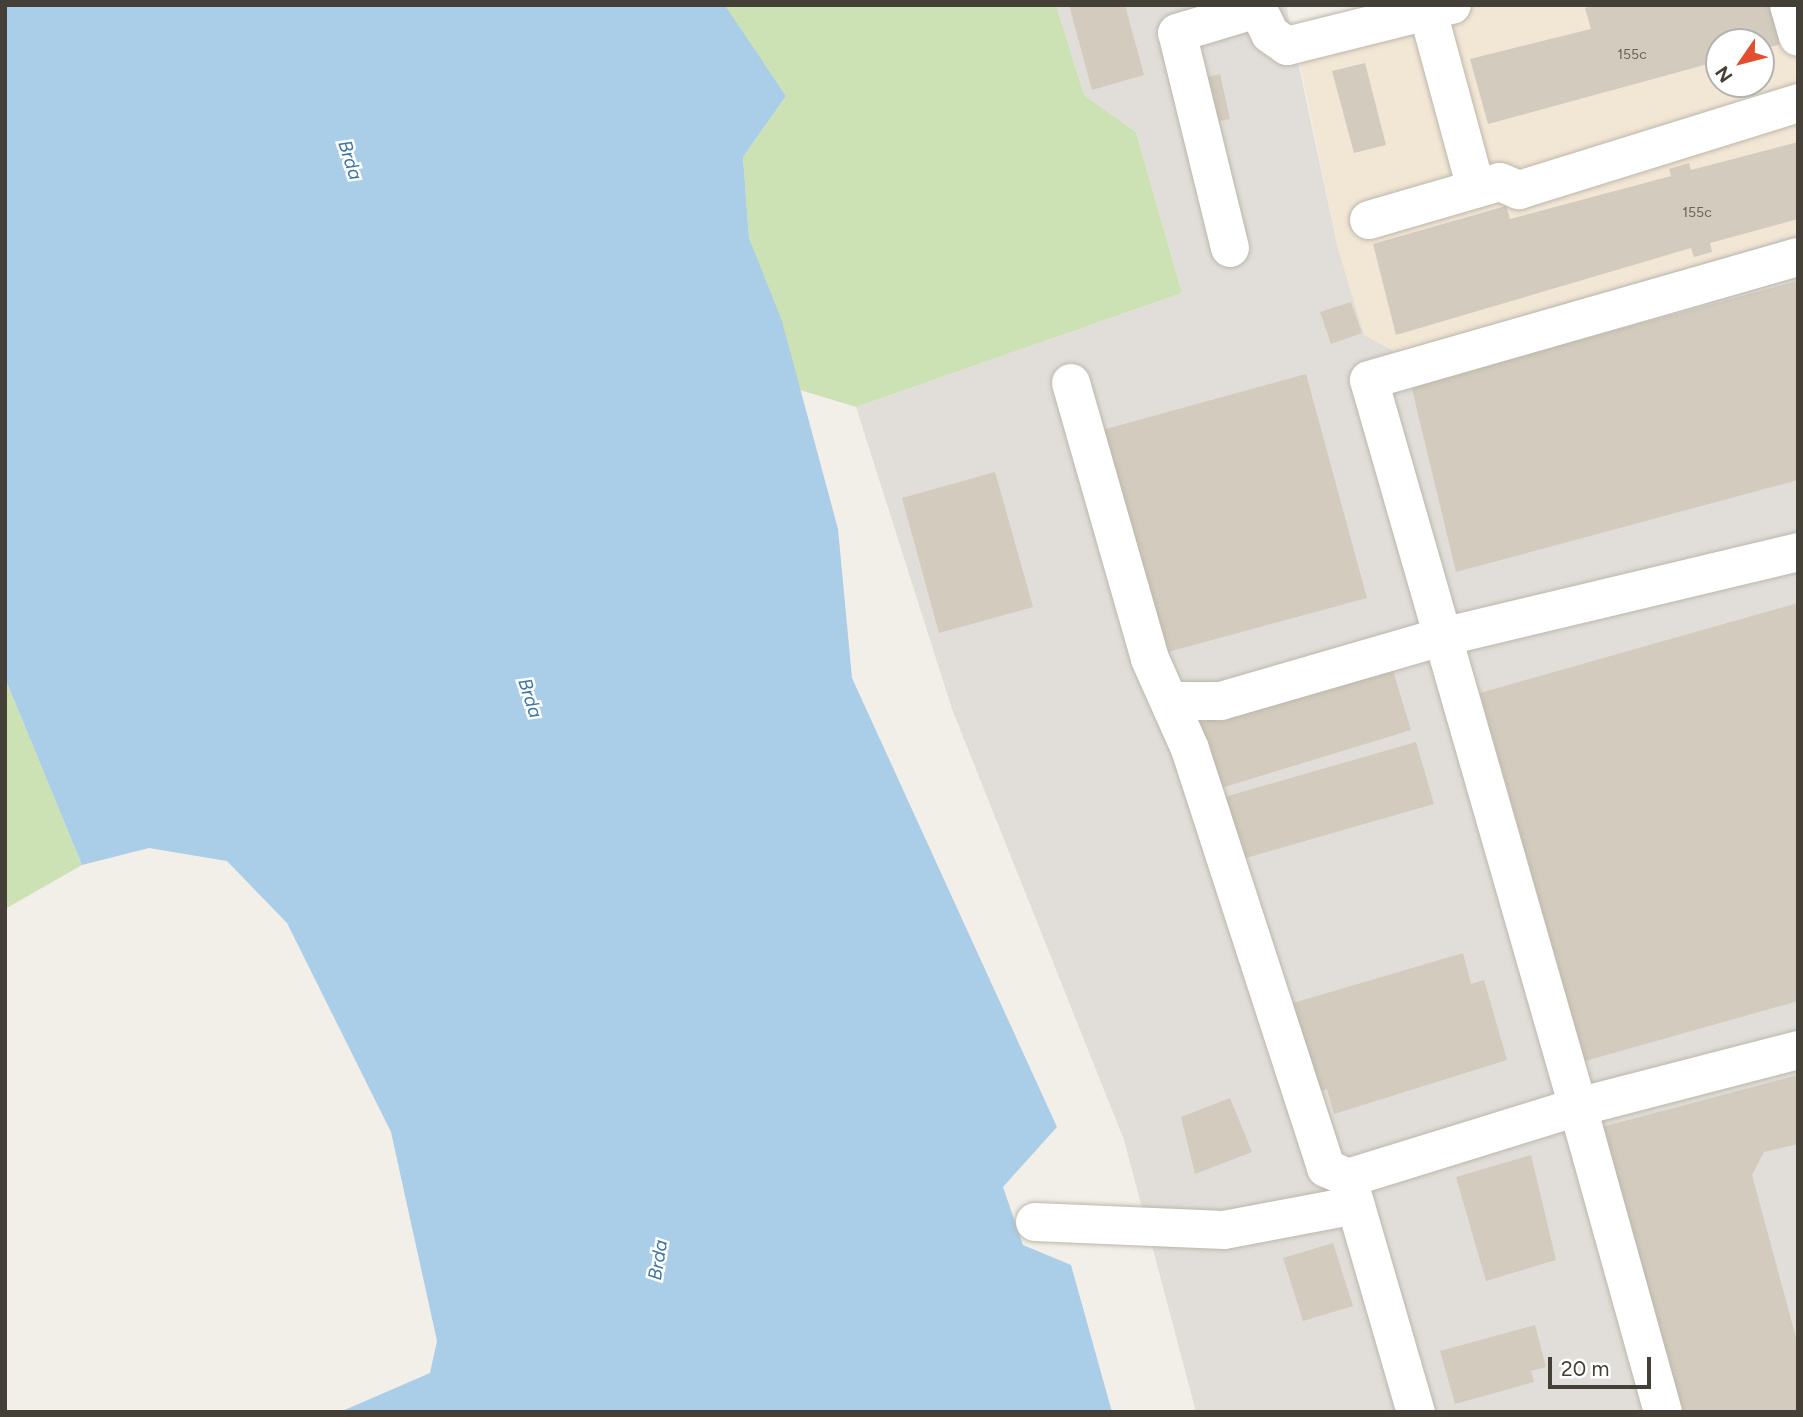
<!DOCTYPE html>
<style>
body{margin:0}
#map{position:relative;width:1803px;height:1417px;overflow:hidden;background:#f2efe8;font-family:Figtree,sans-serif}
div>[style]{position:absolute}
.commercial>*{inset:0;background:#f2e6d5}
.industrial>*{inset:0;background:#e1ded9}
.green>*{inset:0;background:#cce2b5}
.water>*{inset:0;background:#aacde8}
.building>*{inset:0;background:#d2cbbe}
.roads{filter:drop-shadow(0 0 2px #bcb7ab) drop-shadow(0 0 2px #bcb7ab)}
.minor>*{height:38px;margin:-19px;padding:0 19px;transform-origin:19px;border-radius:19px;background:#fff}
span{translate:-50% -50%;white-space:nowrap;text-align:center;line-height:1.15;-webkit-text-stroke:5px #fff;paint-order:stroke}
.number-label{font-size:14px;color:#686259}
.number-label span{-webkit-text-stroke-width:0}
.water-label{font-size:19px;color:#3c76a4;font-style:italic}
.frame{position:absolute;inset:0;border:7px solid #443f37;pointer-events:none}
.north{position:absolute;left:1705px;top:28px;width:70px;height:70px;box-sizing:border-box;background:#fff;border:2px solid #b4b2af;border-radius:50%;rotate:235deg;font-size:19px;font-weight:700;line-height:28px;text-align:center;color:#443f37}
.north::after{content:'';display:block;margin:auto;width:24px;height:32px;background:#e24e2e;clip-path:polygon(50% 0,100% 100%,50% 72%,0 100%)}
.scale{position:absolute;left:1548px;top:1357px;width:103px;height:32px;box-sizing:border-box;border:4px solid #443f37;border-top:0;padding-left:9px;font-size:21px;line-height:24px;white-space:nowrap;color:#443f37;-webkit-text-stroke:5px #fff;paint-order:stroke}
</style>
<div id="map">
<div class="commercial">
<div style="clip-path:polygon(evenodd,1393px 5px,1798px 5px,1798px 235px,1395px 353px,1364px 336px,1337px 245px,1293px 30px,1393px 5px,1719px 42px,1761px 42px,1761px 84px,1719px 84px,1719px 42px)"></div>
</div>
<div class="industrial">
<div style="clip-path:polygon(1056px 5px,1286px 5px,1337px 245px,1364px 335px,1395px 352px,1798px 235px,1798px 1412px,1196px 1412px,1124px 1140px,952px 709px,856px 407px,1182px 293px,1136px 132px,1084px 95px)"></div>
</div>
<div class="green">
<div style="clip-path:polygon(723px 5px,1056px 5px,1084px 95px,1136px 132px,1182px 293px,856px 407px,800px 390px,749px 238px,743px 157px,786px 96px)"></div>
<div style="clip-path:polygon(5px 678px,82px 865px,5px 909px)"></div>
</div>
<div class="water">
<div style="clip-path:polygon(5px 5px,726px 7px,786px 96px,743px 157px,749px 238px,782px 321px,838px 529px,852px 678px,1057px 1127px,1003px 1187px,1023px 1245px,1071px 1265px,1112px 1412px,340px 1412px,430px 1373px,437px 1341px,391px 1132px,287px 923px,227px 861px,149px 848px,82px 865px,5px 678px)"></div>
</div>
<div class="building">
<div style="clip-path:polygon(1069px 5px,1125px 5px,1144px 75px,1092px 90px)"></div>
<div style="clip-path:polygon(1595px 5px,1770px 5px,1781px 44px,1761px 50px,1761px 42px,1719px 42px,1719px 61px,1488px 124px,1470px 59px,1591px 29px,1585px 8px)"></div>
<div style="clip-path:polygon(1365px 63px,1386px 145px,1354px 153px,1332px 71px)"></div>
<div style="clip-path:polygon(1220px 74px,1230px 119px,1205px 124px,1195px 80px)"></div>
<div style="clip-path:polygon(1798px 142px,1798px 219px,1710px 243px,1712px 252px,1694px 257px,1691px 248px,1396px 335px,1373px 244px,1506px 206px,1510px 219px,1671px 176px,1669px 169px,1689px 163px,1691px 170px)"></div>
<div style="clip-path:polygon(1798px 281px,1798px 480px,1456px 572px,1411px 385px)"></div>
<div style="clip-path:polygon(1351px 302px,1362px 333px,1331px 344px,1320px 312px)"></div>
<div style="clip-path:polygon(1306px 374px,1367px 598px,1157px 655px,1095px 432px)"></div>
<div style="clip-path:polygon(995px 472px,1033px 607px,939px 633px,902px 498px)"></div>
<div style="clip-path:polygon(1798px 603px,1798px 1001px,1585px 1061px,1480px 693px)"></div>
<div style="clip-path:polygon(1391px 664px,1411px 730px,1221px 788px,1200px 722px)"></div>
<div style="clip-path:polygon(1416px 742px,1434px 804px,1239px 860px,1221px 798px)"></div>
<div style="clip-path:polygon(1463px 953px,1471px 984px,1484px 980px,1507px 1060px,1334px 1114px,1327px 1089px,1310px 1094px,1276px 1008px)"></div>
<div style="clip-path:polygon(1798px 1075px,1798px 1144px,1764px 1152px,1752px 1175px,1798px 1345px,1798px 1412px,1681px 1412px,1602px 1127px)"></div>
<div style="clip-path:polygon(1230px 1098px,1252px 1152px,1195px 1174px,1181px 1117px)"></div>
<div style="clip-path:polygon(1531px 1155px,1556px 1260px,1486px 1281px,1456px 1177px)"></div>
<div style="clip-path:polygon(1333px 1243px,1353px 1306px,1303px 1321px,1283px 1258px)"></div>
<div style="clip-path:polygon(1535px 1325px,1546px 1367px,1531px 1371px,1534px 1382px,1455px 1404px,1440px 1351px)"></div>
</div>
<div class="roads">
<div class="minor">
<div style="left:1256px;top:5px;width:32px;rotate:64deg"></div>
<div style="left:1270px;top:34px;width:21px;rotate:35deg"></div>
<div style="left:1287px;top:46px;width:170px;rotate:-14deg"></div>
<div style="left:1789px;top:5px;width:33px;rotate:74deg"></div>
<div style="left:1428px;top:12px;width:183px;rotate:74.8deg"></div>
<div style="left:1369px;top:220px;width:136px;rotate:-16.2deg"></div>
<div style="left:1500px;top:182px;width:21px;rotate:23deg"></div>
<div style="left:1519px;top:190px;width:292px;rotate:-17.3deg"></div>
<div style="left:1230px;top:248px;width:221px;rotate:-103.8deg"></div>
<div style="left:1177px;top:33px;width:84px;rotate:-16.7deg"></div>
<div style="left:1071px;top:383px;width:287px;rotate:74deg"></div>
<div style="left:1150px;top:659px;width:98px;rotate:66deg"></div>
<div style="left:1190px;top:749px;width:441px;rotate:72deg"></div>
<div style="left:1326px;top:1168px;width:24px;rotate:24deg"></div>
<div style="left:1348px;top:1178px;width:241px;rotate:-17.2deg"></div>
<div style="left:1578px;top:1107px;width:756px;rotate:-106.04deg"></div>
<div style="left:1369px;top:380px;width:446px;rotate:-16deg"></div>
<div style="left:1174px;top:701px;width:47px"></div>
<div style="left:1221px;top:701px;width:230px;rotate:-16.2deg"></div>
<div style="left:1442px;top:637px;width:366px;rotate:-13.4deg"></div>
<div style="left:1349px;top:1182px;width:240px;rotate:73.8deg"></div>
<div style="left:1035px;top:1222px;width:189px;rotate:2.4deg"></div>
<div style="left:1224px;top:1230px;width:134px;rotate:-10.7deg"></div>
<div style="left:1663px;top:1412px;width:317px;rotate:-105.6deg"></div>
<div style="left:1578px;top:1107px;width:227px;rotate:-14.5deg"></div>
</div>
</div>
<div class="number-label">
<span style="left:1632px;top:55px">155c</span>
<span style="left:1697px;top:213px">155c</span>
</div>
<div class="water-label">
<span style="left:350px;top:160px;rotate:72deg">Brda</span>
<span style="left:530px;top:698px;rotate:72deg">Brda</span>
<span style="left:658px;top:1260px;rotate:-81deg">Brda</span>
</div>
<div class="frame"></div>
<div class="north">N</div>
<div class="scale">20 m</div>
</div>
